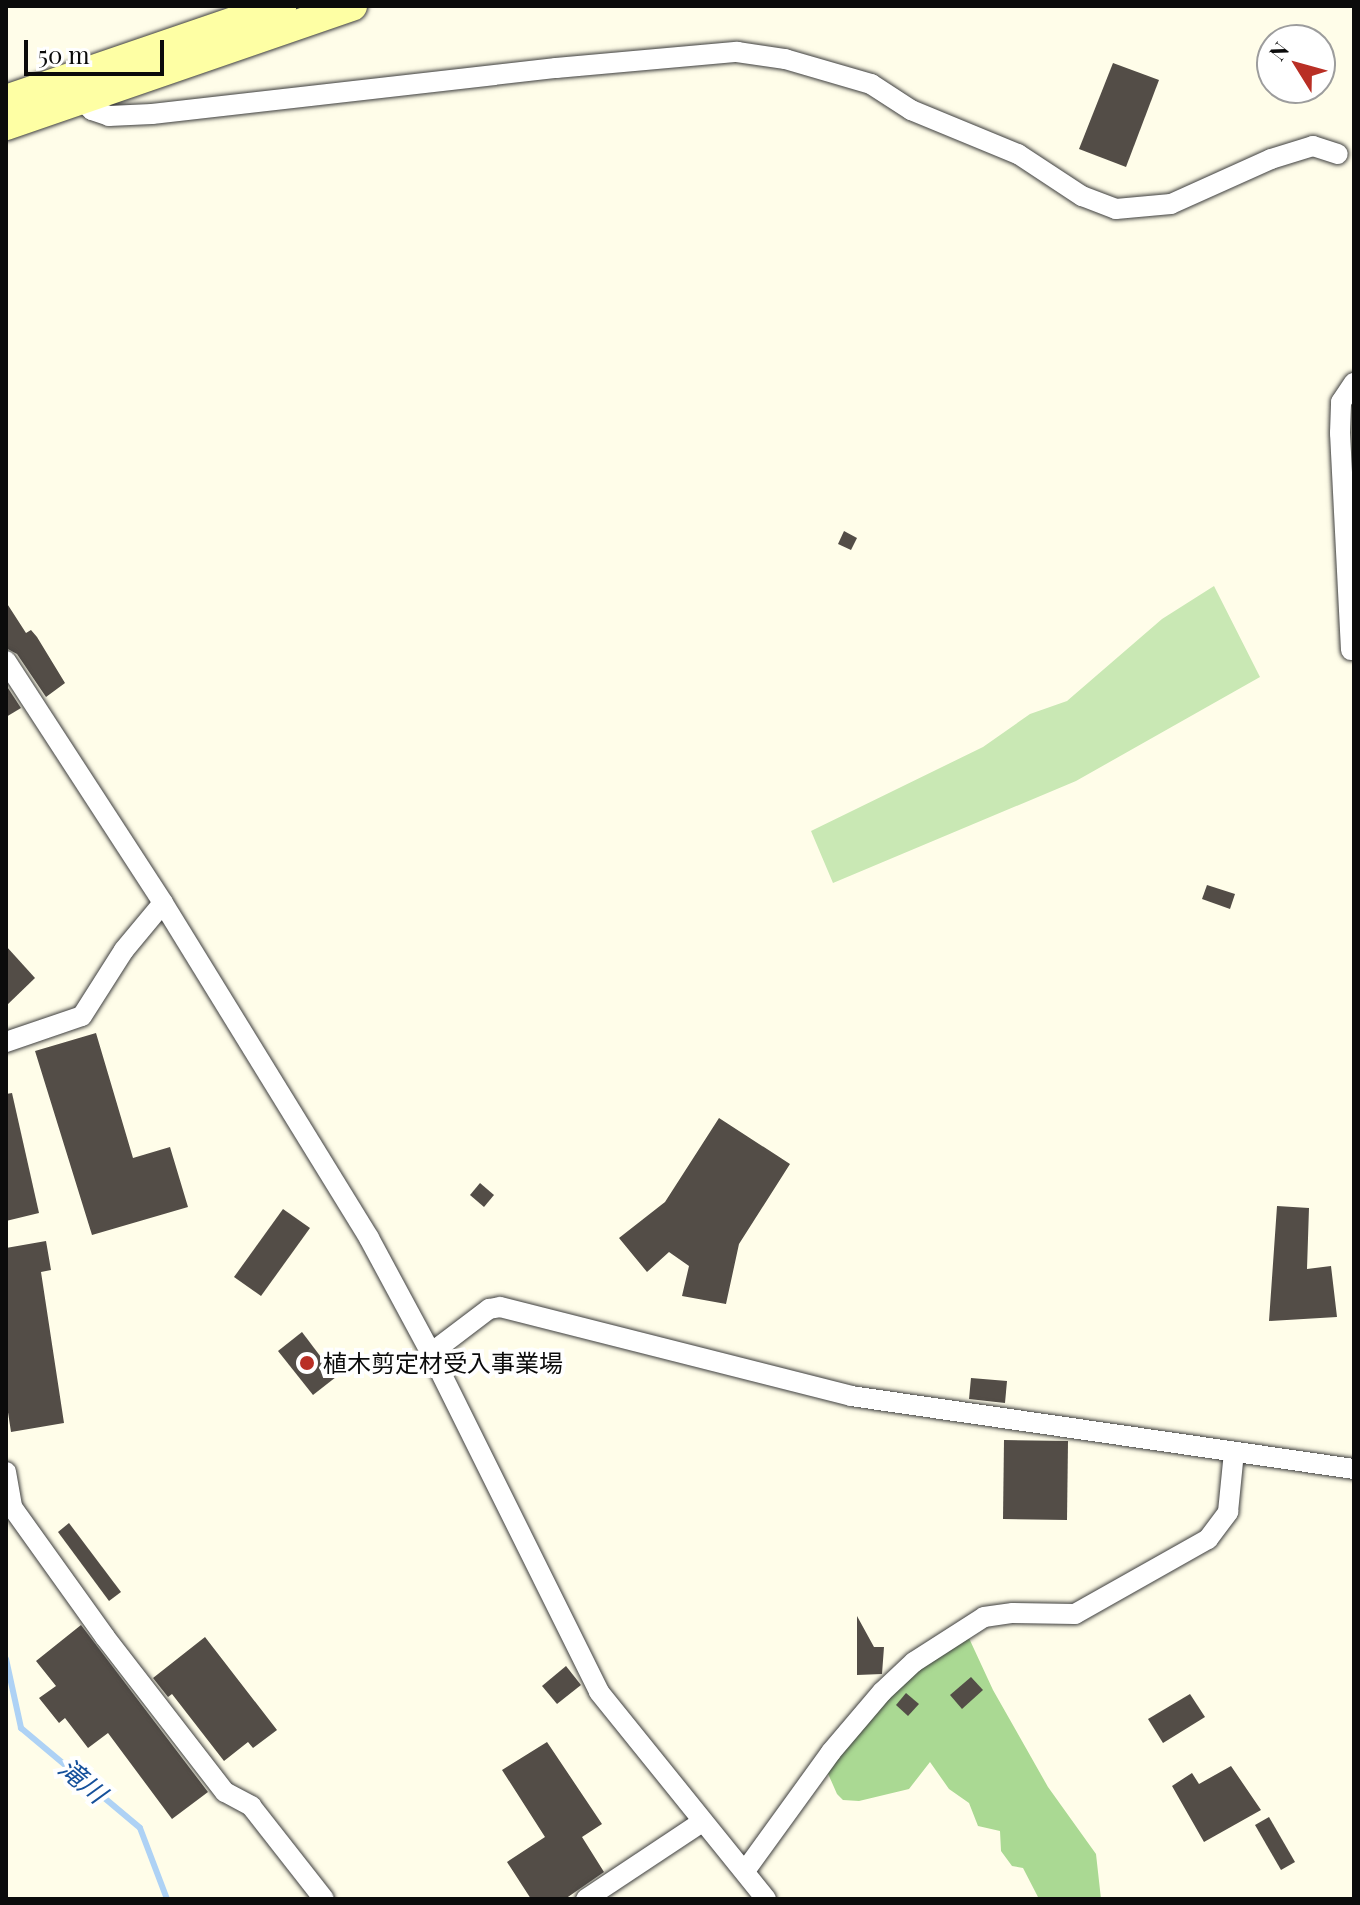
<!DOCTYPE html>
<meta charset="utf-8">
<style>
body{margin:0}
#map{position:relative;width:1360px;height:1905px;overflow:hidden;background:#fffde9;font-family:"Playfair Display","Noto Sans JP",serif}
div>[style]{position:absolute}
.green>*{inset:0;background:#c9e8b4}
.forest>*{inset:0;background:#aad993}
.stream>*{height:6px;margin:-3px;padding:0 3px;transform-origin:3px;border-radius:3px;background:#aed2f5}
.building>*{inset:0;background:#534d47}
.roads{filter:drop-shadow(0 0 2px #3e3e3e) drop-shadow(0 0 2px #3e3e3e)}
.street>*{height:20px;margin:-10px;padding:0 10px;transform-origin:10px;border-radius:10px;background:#fff}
.secondary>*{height:30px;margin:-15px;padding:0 15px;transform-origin:15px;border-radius:15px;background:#feffa4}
.dots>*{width:22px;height:22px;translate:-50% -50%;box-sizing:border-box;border:4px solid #fff;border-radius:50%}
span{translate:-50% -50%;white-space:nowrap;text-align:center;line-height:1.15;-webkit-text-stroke:8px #fff;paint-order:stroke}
.poi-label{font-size:24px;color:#0b0b0b}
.left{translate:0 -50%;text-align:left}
.water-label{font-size:26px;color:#16519b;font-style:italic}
.frame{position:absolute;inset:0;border:8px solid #0b0b0b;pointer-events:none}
.north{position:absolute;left:1256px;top:24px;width:80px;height:80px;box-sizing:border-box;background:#fff;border:2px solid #9d9d9d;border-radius:50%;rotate:307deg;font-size:22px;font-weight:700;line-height:32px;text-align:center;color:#0b0b0b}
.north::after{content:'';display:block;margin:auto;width:28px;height:36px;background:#b92f25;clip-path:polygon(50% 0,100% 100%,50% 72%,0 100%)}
.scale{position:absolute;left:24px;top:40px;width:140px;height:36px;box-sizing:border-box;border:4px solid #0b0b0b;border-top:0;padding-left:10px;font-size:24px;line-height:28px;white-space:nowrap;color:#0b0b0b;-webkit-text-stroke:6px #fff;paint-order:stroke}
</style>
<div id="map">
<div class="green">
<div style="clip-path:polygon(1214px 586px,1260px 677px,1076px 781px,833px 883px,811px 831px,983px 747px,1030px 714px,1067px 701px,1162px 619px)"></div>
</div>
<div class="forest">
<div style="clip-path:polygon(968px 1636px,993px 1690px,1048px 1787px,1096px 1854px,1101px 1899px,1039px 1899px,1023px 1868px,1012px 1866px,1001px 1851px,1000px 1831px,978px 1826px,969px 1803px,949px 1789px,930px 1762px,909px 1789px,859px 1801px,843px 1800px,837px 1794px,826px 1769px,871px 1713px,925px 1664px)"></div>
</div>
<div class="stream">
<div style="left:6px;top:1659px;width:71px;rotate:77.7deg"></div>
<div style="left:21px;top:1728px;width:155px;rotate:40deg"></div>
<div style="left:140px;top:1828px;width:76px;rotate:69.2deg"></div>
</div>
<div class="building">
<div style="clip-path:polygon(1113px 63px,1159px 80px,1126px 167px,1079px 149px)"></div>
<div style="clip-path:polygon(844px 531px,857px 538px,851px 550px,838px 544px)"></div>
<div style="clip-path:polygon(6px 602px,26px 633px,31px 630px,37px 637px,65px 683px,46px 697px,17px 654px,6px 648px)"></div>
<div style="clip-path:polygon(6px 685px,21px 708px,6px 717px)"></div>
<div style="clip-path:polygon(1207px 885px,1235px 894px,1230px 909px,1202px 899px)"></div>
<div style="clip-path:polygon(6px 946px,35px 978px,6px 1006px)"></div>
<div style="clip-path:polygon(96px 1033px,133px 1158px,170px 1147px,188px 1207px,92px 1235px,35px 1051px)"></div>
<div style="clip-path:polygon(12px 1093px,39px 1213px,6px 1221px,6px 1094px)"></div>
<div style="clip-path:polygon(719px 1118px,790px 1164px,739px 1244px,726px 1304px,682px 1296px,689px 1266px,669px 1252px,647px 1272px,619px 1238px,665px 1202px)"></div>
<div style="clip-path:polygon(480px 1183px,494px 1195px,484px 1207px,470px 1195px)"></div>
<div style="clip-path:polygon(1277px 1206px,1309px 1208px,1307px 1269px,1331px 1266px,1337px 1317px,1269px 1321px)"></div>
<div style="clip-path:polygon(283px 1209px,310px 1228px,261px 1296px,234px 1277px)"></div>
<div style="clip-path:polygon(46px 1241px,51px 1270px,41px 1272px,64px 1423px,11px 1432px,6px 1399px,6px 1248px)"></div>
<div style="clip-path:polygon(302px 1332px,336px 1377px,313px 1395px,278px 1351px)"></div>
<div style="clip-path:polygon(971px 1378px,1007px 1381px,1005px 1403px,969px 1399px)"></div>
<div style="clip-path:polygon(1004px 1440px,1068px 1441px,1067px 1520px,1003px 1519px)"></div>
<div style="clip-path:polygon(69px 1523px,121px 1592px,109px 1601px,58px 1532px)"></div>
<div style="clip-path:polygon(857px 1616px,874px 1647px,884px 1647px,882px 1674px,857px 1675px)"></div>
<div style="clip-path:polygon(81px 1625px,208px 1792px,172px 1819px,108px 1733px,88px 1748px,65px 1718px,59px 1723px,39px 1698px,56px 1686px,36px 1661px)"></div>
<div style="clip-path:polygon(205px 1637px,277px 1730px,253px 1748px,248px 1742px,224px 1761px,172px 1694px,168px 1697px,153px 1678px)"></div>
<div style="clip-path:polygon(566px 1666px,581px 1685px,557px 1704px,542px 1686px)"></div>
<div style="clip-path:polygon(971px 1677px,983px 1690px,962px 1709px,950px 1695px)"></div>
<div style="clip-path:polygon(906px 1693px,919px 1704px,908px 1716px,896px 1705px)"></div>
<div style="clip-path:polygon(1190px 1694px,1205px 1717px,1163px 1743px,1148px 1719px)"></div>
<div style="clip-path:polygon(547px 1742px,602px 1824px,582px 1837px,604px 1872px,565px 1899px,531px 1899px,507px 1862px,545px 1837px,502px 1770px)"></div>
<div style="clip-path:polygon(1231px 1766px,1261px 1810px,1204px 1842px,1172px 1786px,1192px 1773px,1199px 1784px)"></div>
<div style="clip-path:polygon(1269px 1817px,1295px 1862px,1281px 1870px,1255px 1825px)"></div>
</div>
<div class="roads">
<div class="street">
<div style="left:81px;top:100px;width:15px;rotate:42deg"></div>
<div style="left:92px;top:110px;width:18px;rotate:19deg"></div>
<div style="left:109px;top:116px;width:43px;rotate:-2.7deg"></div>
<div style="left:152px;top:114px;width:407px;rotate:-6.5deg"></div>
<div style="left:556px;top:68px;width:182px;rotate:-5.1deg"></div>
<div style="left:737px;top:52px;width:49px;rotate:8.3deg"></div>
<div style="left:785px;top:59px;width:90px;rotate:16.2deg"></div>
<div style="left:871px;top:84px;width:48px;rotate:33deg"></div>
<div style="left:911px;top:110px;width:116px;rotate:22.4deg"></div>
<div style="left:1018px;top:154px;width:77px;rotate:33.3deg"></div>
<div style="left:1082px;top:196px;width:36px;rotate:21deg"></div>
<div style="left:1116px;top:209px;width:55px;rotate:-5.2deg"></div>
<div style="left:1171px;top:204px;width:110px;rotate:-24.2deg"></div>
<div style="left:1271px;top:159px;width:44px;rotate:-17.2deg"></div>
<div style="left:1313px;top:146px;width:26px;rotate:18deg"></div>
<div style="left:1351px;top:650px;width:217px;rotate:-92.9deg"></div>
<div style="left:1340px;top:433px;width:31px;rotate:-88deg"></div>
<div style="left:1341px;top:402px;width:23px;rotate:-56deg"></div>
<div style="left:6px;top:661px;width:288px;rotate:57deg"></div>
<div style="left:163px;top:903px;width:393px;rotate:58.4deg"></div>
<div style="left:369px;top:1238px;width:131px;rotate:61.7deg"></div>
<div style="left:431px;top:1353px;width:378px;rotate:63.6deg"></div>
<div style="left:599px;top:1692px;width:266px;rotate:51.1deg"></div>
<div style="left:6px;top:1042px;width:80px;rotate:-18.9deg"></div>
<div style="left:82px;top:1016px;width:78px;rotate:-57.5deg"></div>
<div style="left:124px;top:950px;width:61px;rotate:-50.3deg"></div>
<div style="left:431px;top:1353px;width:73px;rotate:-37.2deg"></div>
<div style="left:489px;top:1309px;width:11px;rotate:-10deg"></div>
<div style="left:500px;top:1307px;width:362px;rotate:14.2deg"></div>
<div style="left:851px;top:1396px;width:508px;rotate:8.26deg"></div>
<div style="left:6px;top:1472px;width:36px;rotate:80deg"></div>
<div style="left:12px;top:1507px;width:160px;rotate:54.4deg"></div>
<div style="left:105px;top:1637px;width:196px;rotate:52.3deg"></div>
<div style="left:225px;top:1792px;width:30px;rotate:28deg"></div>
<div style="left:251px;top:1806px;width:118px;rotate:51.9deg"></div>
<div style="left:745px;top:1871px;width:147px;rotate:-54.1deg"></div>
<div style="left:831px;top:1752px;width:79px;rotate:-49.6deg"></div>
<div style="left:882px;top:1692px;width:44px;rotate:-43.2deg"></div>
<div style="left:914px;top:1662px;width:83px;rotate:-32.7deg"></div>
<div style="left:984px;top:1617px;width:29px;rotate:-8deg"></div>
<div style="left:1013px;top:1613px;width:62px;rotate:0.9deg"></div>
<div style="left:1075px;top:1614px;width:153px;rotate:-29.4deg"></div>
<div style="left:1208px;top:1539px;width:34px;rotate:-53deg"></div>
<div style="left:1228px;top:1512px;width:60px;rotate:-84.3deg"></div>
<div style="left:586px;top:1899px;width:139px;rotate:-33.6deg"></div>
</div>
<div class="secondary">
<div style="left:6px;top:100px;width:291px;rotate:-18.9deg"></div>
<div style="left:6px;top:125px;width:366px;rotate:-19deg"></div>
</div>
</div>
<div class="dots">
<div style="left:307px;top:1363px;background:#b92f25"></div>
</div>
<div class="poi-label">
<span class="left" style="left:323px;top:1363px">植木剪定材受入事業場</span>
</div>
<div class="water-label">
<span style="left:83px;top:1780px;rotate:40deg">滝川</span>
</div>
<div class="frame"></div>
<div class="north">N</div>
<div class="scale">50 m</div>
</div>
